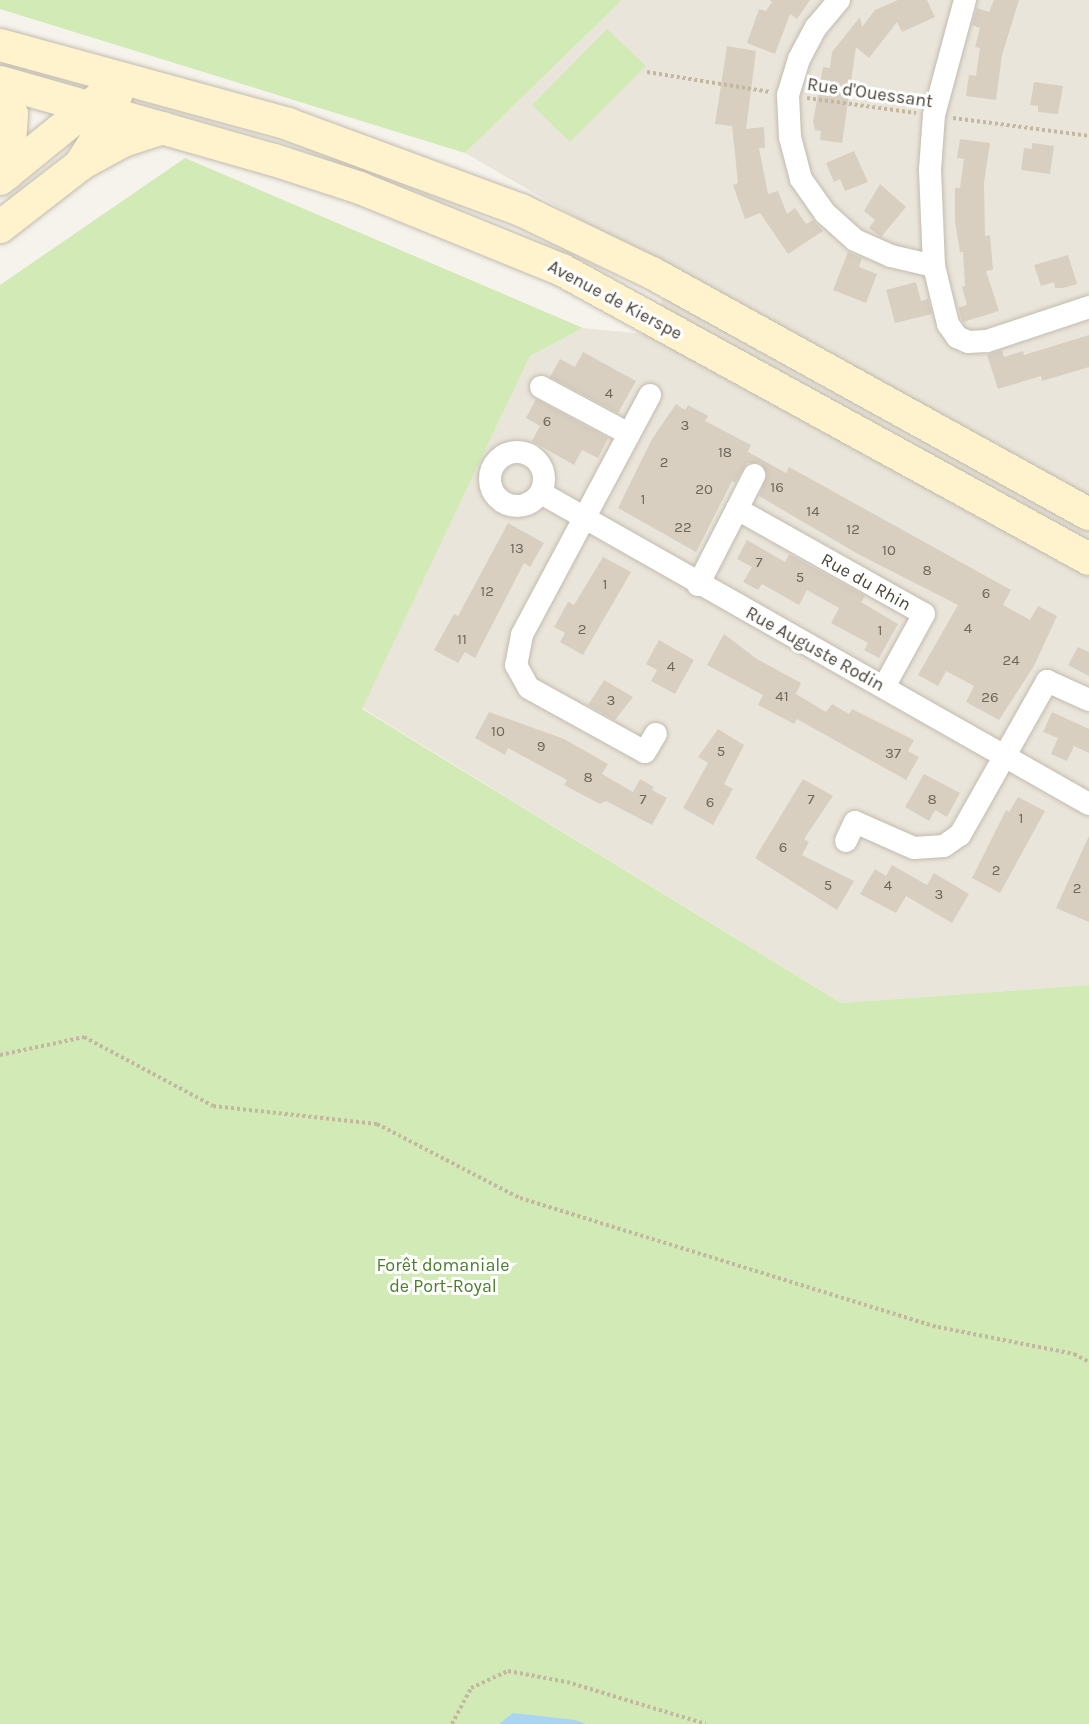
<!DOCTYPE html>
<meta charset="utf-8">
<style>
body{margin:0}
#map{position:relative;width:1089px;height:1724px;overflow:hidden;background:#f6f3ec;font-family:Karla,sans-serif}
div>[style]{position:absolute}
.residential>*{inset:0;background:#eae5da}
.green>*{inset:0;background:#d2eab5}
.water>*{inset:0;background:#a9d4f2}
.building>*{inset:0;background:#d8cfc1}
.path>*{height:4px;margin-top:-2px;transform-origin:0;background:repeating-linear-gradient(90deg,#c4b79f 0 3px,transparent 0 6px)}
.roads{filter:drop-shadow(0 0 2px #c2bbae) drop-shadow(0 0 2px #c2bbae)}
.street>*{height:22px;margin:-11px;padding:0 11px;transform-origin:11px;border-radius:11px;background:#fff}
.street>.ring{margin:-11px;padding:0;box-sizing:content-box;background:none;border:22px solid #fff;border-radius:50%}
.secondary>*{height:32px;margin:-16px;padding:0 16px;transform-origin:16px;border-radius:16px;background:#fff3cd}
span{translate:-50% -50%;white-space:nowrap;text-align:center;line-height:1.15;-webkit-text-stroke:6px #fff;paint-order:stroke}
.number-label{font-size:15px;color:#6e675b}
.number-label span{-webkit-text-stroke-width:0}
.street-label{font-size:18px;color:#4b4439}
.park-label{font-size:18px;color:#4a7f2a}
</style>
<div id="map">
<div class="residential">
<div style="clip-path:polygon(622px 0,1089px 0,1089px 985px,841px 1003px,362px 708px,530px 356px,583px 328px,644px 334px,676px 275px,465px 153px)"></div>
</div>
<div class="green">
<div style="clip-path:polygon(0 0,622px 0,465px 153px,0 9px)"></div>
<div style="clip-path:polygon(607px 29px,646px 66px,570px 142px,532px 105px)"></div>
<div style="clip-path:polygon(185px 158px,583px 328px,530px 356px,362px 709px,841px 1003px,1089px 985px,1089px 1724px,586px 1724px,514px 1713px,499px 1724px,0 1724px,0 285px)"></div>
</div>
<div class="water">
<div style="clip-path:polygon(513px 1713px,575px 1720px,586px 1724px,499px 1724px)"></div>
</div>
<div class="building">
<div style="clip-path:polygon(769px 0,810px 0,797px 19px,790px 14px,775px 54px,747px 43px,759px 9px,766px 11px,772px 2px)"></div>
<div style="clip-path:polygon(898px 0,927px 0,935px 17px,902px 32px,897px 22px,869px 58px,856px 47px,842px 143px,820px 140px,821px 131px,815px 130px,813px 122px,823px 67px,830px 68px,832px 52px,860px 17px,862px 27px,875px 10px)"></div>
<div style="clip-path:polygon(994px 0,1019px 0,1002px 55px,996px 100px,966px 96px,969px 75px,976px 76px,980px 48px,975px 47px,980px 28px,972px 25px,977px 8px,989px 12px)"></div>
<div style="clip-path:polygon(727px 46px,756px 51px,746px 129px,764px 127px,765px 148px,759px 148px,768px 194px,778px 191px,787px 214px,795px 208px,806px 224px,813px 220px,823px 231px,788px 254px,760px 213px,745px 219px,733px 185px,738px 183px,732px 126px,715px 124px)"></div>
<div style="clip-path:polygon(1034px 82px,1063px 86px,1058px 114px,1038px 112px,1038px 106px,1030px 105px)"></div>
<div style="clip-path:polygon(960px 139px,990px 143px,984px 183px,985px 236px,990px 235px,993px 270px,986px 271px,999px 311px,963px 322px,958px 308px,967px 305px,962px 287px,965px 286px,963px 252px,960px 252px,955px 222px,955px 188px,960px 188px,964px 159px,957px 158px)"></div>
<div style="clip-path:polygon(1032px 143px,1054px 146px,1050px 174px,1021px 170px,1024px 148px,1032px 149px)"></div>
<div style="clip-path:polygon(854px 151px,868px 182px,845px 191px,840px 179px,834px 182px,826px 163px)"></div>
<div style="clip-path:polygon(880px 184px,906px 207px,881px 237px,869px 228px,875px 220px,864px 211px)"></div>
<div style="clip-path:polygon(848px 252px,862px 258px,859px 267px,877px 274px,866px 303px,833px 290px)"></div>
<div style="clip-path:polygon(1068px 255px,1077px 284px,1063px 288px,1055px 288px,1054px 282px,1041px 286px,1034px 265px)"></div>
<div style="clip-path:polygon(916px 282px,921px 301px,928px 299px,932px 314px,895px 323px,886px 290px)"></div>
<div style="clip-path:polygon(1089px 335px,1089px 367px,1042px 381px,1041px 376px,998px 389px,987px 355px,1002px 350px,1004px 357px,1023px 351px,1024px 355px)"></div>
<div style="clip-path:polygon(583px 352px,636px 381px,618px 413px,550px 377px,560px 359px,575px 367px)"></div>
<div style="clip-path:polygon(536px 399px,608px 438px,598px 458px,582px 450px,574px 465px,532px 441px,540px 426px,526px 418px)"></div>
<div style="clip-path:polygon(676px 404px,685px 410px,688px 405px,708px 416px,705px 421px,751px 445px,748px 452px,786px 473px,789px 467px,1011px 590px,1003px 605px,1030px 620px,1038px 606px,1057px 616px,1034px 666px,999px 720px,966px 702px,974px 686px,946px 671px,938px 686px,918px 675px,958px 605px,858px 554px,759px 496px,767px 475px,761px 463px,747px 463px,735px 483px,732px 481px,696px 552px,618px 508px,652px 439px)"></div>
<div style="clip-path:polygon(508px 523px,544px 543px,530px 567px,524px 563px,475px 658px,465px 652px,458px 663px,434px 650px,454px 614px,458px 616px)"></div>
<div style="clip-path:polygon(747px 540px,785px 562px,789px 554px,800px 560px,865px 596px,861px 602px,898px 624px,879px 658px,864px 650px,868px 643px,831px 623px,839px 608px,807px 590px,799px 605px,762px 584px,758px 590px,743px 582px,752px 567px,737px 559px)"></div>
<div style="clip-path:polygon(603px 557px,631px 572px,583px 655px,560px 642px,565px 633px,554px 627px,568px 602px,574px 605px)"></div>
<div style="clip-path:polygon(724px 634px,757px 659px,801px 683px,796px 694px,826px 712px,832px 704px,849px 714px,852px 709px,914px 740px,908px 751px,919px 757px,906px 780px,797px 719px,794px 724px,758px 705px,763px 695px,707px 665px)"></div>
<div style="clip-path:polygon(659px 640px,694px 660px,675px 694px,651px 681px,657px 670px,646px 664px)"></div>
<div style="clip-path:polygon(1078px 647px,1089px 652px,1089px 676px,1068px 665px)"></div>
<div style="clip-path:polygon(604px 680px,633px 697px,615px 720px,588px 705px)"></div>
<div style="clip-path:polygon(489px 712px,564px 739px,608px 764px,602px 774px,633px 792px,640px 779px,654px 787px,652px 790px,667px 798px,652px 825px,606px 801px,600px 804px,564px 785px,567px 780px,508px 748px,505px 755px,475px 738px)"></div>
<div style="clip-path:polygon(1052px 712px,1089px 729px,1089px 753px,1074px 746px,1067px 761px,1051px 754px,1058px 738px,1043px 732px)"></div>
<div style="clip-path:polygon(718px 729px,744px 745px,724px 784px,733px 789px,713px 825px,683px 808px,708px 763px,698px 757px)"></div>
<div style="clip-path:polygon(924px 774px,960px 793px,947px 817px,935px 810px,929px 821px,905px 807px)"></div>
<div style="clip-path:polygon(803px 779px,833px 796px,804px 839px,809px 842px,802px 855px,854px 881px,837px 910px,755px 858px)"></div>
<div style="clip-path:polygon(1018px 797px,1045px 811px,1000px 893px,972px 878px,1006px 810px,1009px 812px)"></div>
<div style="clip-path:polygon(1089px 836px,1089px 922px,1056px 908px)"></div>
<div style="clip-path:polygon(892px 865px,927px 885px,934px 873px,969px 894px,952px 923px,906px 896px,896px 913px,860px 894px,875px 869px,886px 876px)"></div>
</div>
<div class="path">
<div style="left:647px;top:72px;width:125px;rotate:9.2deg"></div>
<div style="left:807px;top:98px;width:110px;rotate:7.8deg"></div>
<div style="left:953px;top:118px;width:137px;rotate:7.5deg"></div>
<div style="left:0;top:1055px;width:86px;rotate:-12.1deg"></div>
<div style="left:84px;top:1037px;width:146px;rotate:28.1deg"></div>
<div style="left:213px;top:1106px;width:165px;rotate:6.3deg"></div>
<div style="left:377px;top:1124px;width:161px;rotate:27.4deg"></div>
<div style="left:520px;top:1198px;width:437px;rotate:17.2deg"></div>
<div style="left:938px;top:1327px;width:139px;rotate:11.2deg"></div>
<div style="left:1074px;top:1354px;width:17px;rotate:28deg"></div>
<div style="left:452px;top:1724px;width:41px;rotate:-62.2deg"></div>
<div style="left:471px;top:1688px;width:41px;rotate:-24.7deg"></div>
<div style="left:508px;top:1671px;width:60px;rotate:10.6deg"></div>
<div style="left:567px;top:1682px;width:145px;rotate:16.8deg"></div>
</div>
<div class="roads">
<div class="street">
<div style="left:839px;top:0;width:35px;rotate:130deg"></div>
<div style="left:816px;top:27px;width:36px;rotate:118deg"></div>
<div style="left:799px;top:59px;width:38px;rotate:107deg"></div>
<div style="left:788px;top:95px;width:42px;rotate:87.3deg"></div>
<div style="left:790px;top:137px;width:43px;rotate:75.3deg"></div>
<div style="left:801px;top:179px;width:42px;rotate:54.8deg"></div>
<div style="left:825px;top:213px;width:40px;rotate:42deg"></div>
<div style="left:855px;top:240px;width:39px;rotate:24deg"></div>
<div style="left:891px;top:256px;width:44px;rotate:13.1deg"></div>
<div style="left:965px;top:0;width:119px;rotate:105.1deg"></div>
<div style="left:934px;top:115px;width:55px;rotate:94.2deg"></div>
<div style="left:930px;top:170px;width:96px;rotate:87.6deg"></div>
<div style="left:934px;top:266px;width:60px;rotate:76.4deg"></div>
<div style="left:948px;top:324px;width:16px;rotate:55deg"></div>
<div style="left:957px;top:337px;width:12px;rotate:24deg"></div>
<div style="left:968px;top:342px;width:19px;rotate:-3deg"></div>
<div style="left:987px;top:341px;width:108px;rotate:-18.4deg"></div>
<div style="left:541px;top:387px;width:100px;rotate:28.1deg"></div>
<div style="left:650px;top:395px;width:272px;rotate:118.1deg"></div>
<div style="left:522px;top:635px;width:31px;rotate:101deg"></div>
<div style="left:516px;top:665px;width:26px;rotate:61deg"></div>
<div style="left:529px;top:688px;width:132px;rotate:28.9deg"></div>
<div style="left:645px;top:752px;width:21px;rotate:-59deg"></div>
<div class="ring" style="left:490px;top:452px;width:32px;height:32px"></div>
<div style="left:541px;top:493px;width:630px;rotate:29.58deg"></div>
<div style="left:737px;top:509px;width:38px;rotate:-63deg"></div>
<div style="left:698px;top:585px;width:85px;rotate:-62.8deg"></div>
<div style="left:737px;top:509px;width:214px;rotate:29.3deg"></div>
<div style="left:924px;top:614px;width:83px;rotate:118.7deg"></div>
<div style="left:846px;top:841px;width:21px;rotate:-65deg"></div>
<div style="left:855px;top:822px;width:64px;rotate:23.8deg"></div>
<div style="left:914px;top:848px;width:30px;rotate:-4deg"></div>
<div style="left:944px;top:846px;width:19px;rotate:-35deg"></div>
<div style="left:960px;top:835px;width:177px;rotate:-60.5deg"></div>
<div style="left:1047px;top:681px;width:46px;rotate:24.3deg"></div>
</div>
<div class="secondary">
<div style="left:0;top:45px;width:299px;rotate:15.3deg"></div>
<div style="left:288px;top:124px;width:248px;rotate:20.3deg"></div>
<div style="left:521px;top:210px;width:145px;rotate:25.7deg"></div>
<div style="left:652px;top:273px;width:499px;rotate:28.9deg"></div>
<div style="left:0;top:82px;width:285px;rotate:15.9deg"></div>
<div style="left:274px;top:160px;width:90px;rotate:18deg"></div>
<div style="left:360px;top:188px;width:218px;rotate:22.1deg"></div>
<div style="left:562px;top:270px;width:601px;rotate:28.74deg"></div>
<div style="left:0;top:94px;width:23px;rotate:59deg"></div>
<div style="left:12px;top:114px;width:59px;rotate:93.9deg"></div>
<div style="left:81px;top:164px;width:48px;rotate:-28.7deg"></div>
<div style="left:123px;top:141px;width:42px;rotate:-18deg"></div>
<div style="left:0;top:179px;width:132px;rotate:-39.1deg"></div>
<div style="left:0;top:227px;width:101px;rotate:-37.8deg"></div>
<div style="left:80px;top:165px;width:41px;rotate:-57.8deg"></div>
<div style="left:102px;top:130px;width:40px;rotate:-68deg"></div>
</div>
</div>
<div class="number-label">
<span style="left:609px;top:394px">4</span>
<span style="left:547px;top:422px">6</span>
<span style="left:685px;top:426px">3</span>
<span style="left:725px;top:453px">18</span>
<span style="left:664px;top:463px">2</span>
<span style="left:777px;top:488px">16</span>
<span style="left:704px;top:490px">20</span>
<span style="left:643px;top:500px">1</span>
<span style="left:813px;top:512px">14</span>
<span style="left:683px;top:528px">22</span>
<span style="left:853px;top:530px">12</span>
<span style="left:517px;top:549px">13</span>
<span style="left:889px;top:551px">10</span>
<span style="left:759px;top:563px">7</span>
<span style="left:927px;top:571px">8</span>
<span style="left:800px;top:578px">5</span>
<span style="left:605px;top:585px">1</span>
<span style="left:487px;top:592px">12</span>
<span style="left:986px;top:594px">6</span>
<span style="left:968px;top:629px">4</span>
<span style="left:582px;top:630px">2</span>
<span style="left:880px;top:631px">1</span>
<span style="left:462px;top:640px">11</span>
<span style="left:1011px;top:661px">24</span>
<span style="left:671px;top:667px">4</span>
<span style="left:782px;top:697px">41</span>
<span style="left:990px;top:698px">26</span>
<span style="left:611px;top:701px">3</span>
<span style="left:498px;top:732px">10</span>
<span style="left:541px;top:747px">9</span>
<span style="left:721px;top:752px">5</span>
<span style="left:893px;top:754px">37</span>
<span style="left:588px;top:778px">8</span>
<span style="left:643px;top:800px">7</span>
<span style="left:811px;top:800px">7</span>
<span style="left:932px;top:800px">8</span>
<span style="left:710px;top:803px">6</span>
<span style="left:1021px;top:819px">1</span>
<span style="left:783px;top:848px">6</span>
<span style="left:996px;top:871px">2</span>
<span style="left:828px;top:886px">5</span>
<span style="left:888px;top:886px">4</span>
<span style="left:1077px;top:889px">2</span>
<span style="left:939px;top:895px">3</span>
</div>
<div class="street-label">
<span style="left:870px;top:93px;rotate:8deg">Rue d'Ouessant</span>
<span style="left:615px;top:300px;rotate:28deg">Avenue de Kierspe</span>
<span style="left:866px;top:582px;rotate:29deg">Rue du Rhin</span>
<span style="left:815px;top:649px;rotate:29deg">Rue Auguste Rodin</span>
</div>
<div class="park-label">
<span style="left:443px;top:1276px">Forêt domaniale<br>de Port-Royal</span>
</div>
</div>
